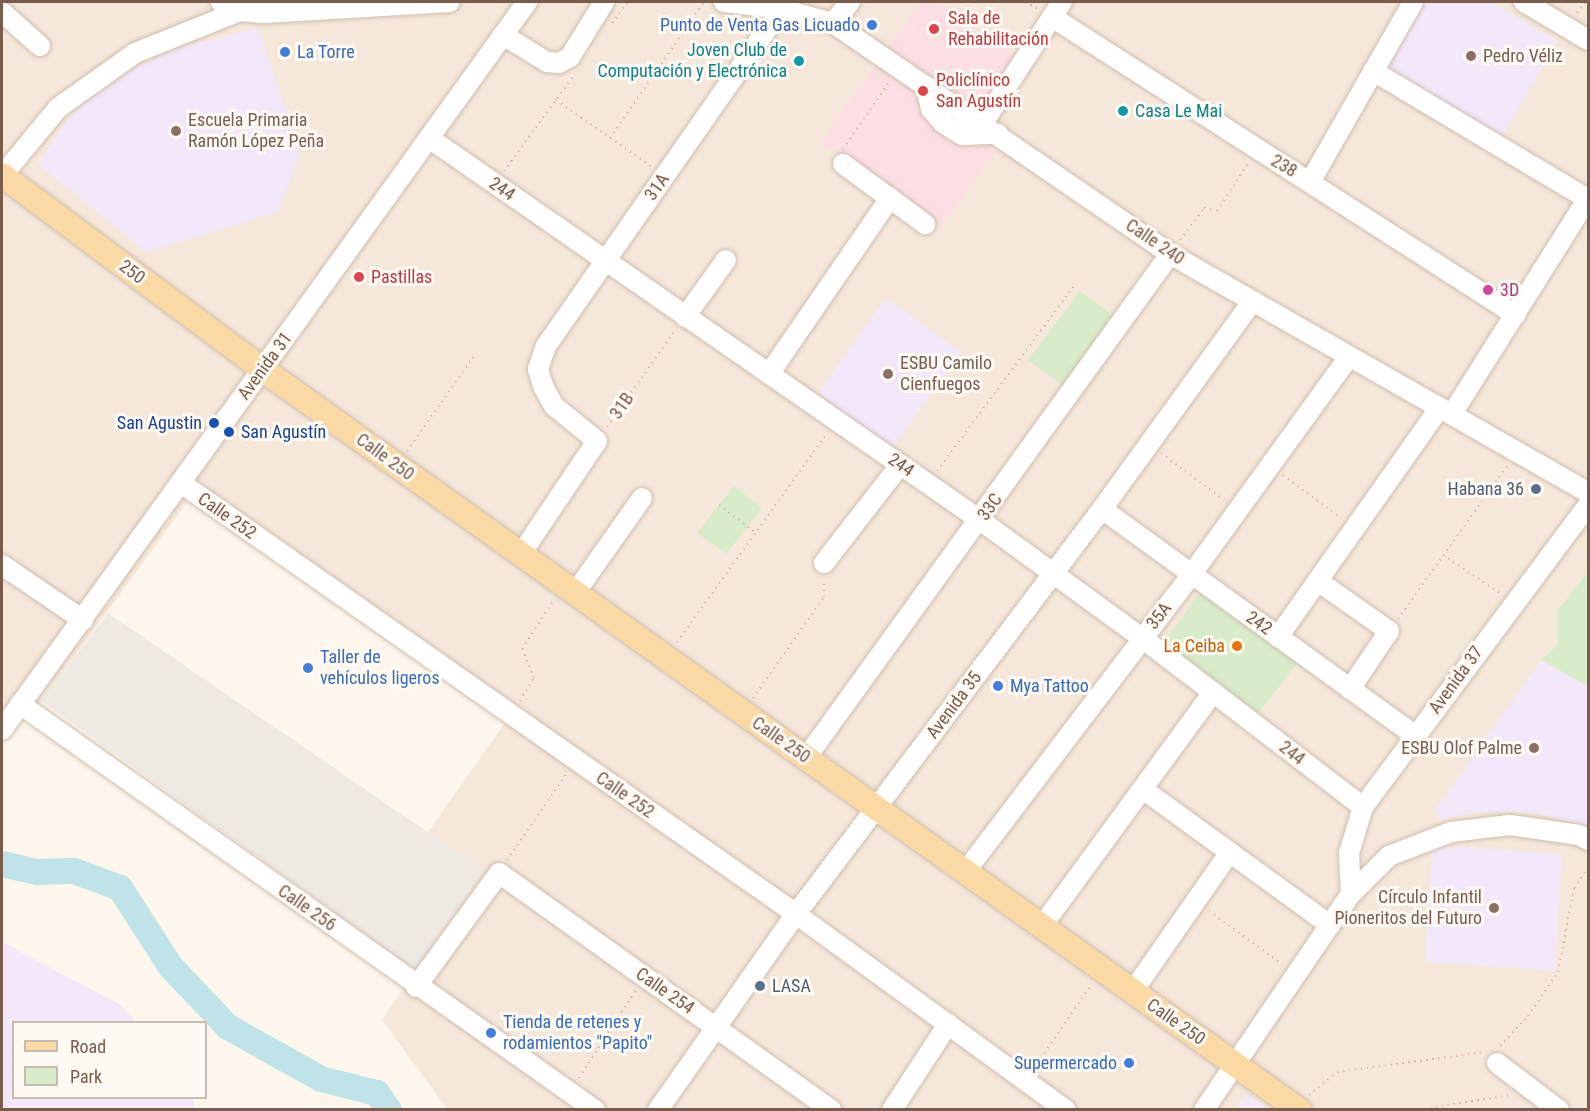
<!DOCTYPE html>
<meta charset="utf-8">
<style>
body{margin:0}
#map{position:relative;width:1590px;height:1111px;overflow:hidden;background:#fdf6ec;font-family:"Roboto Condensed",sans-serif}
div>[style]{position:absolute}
.residential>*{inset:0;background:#f5e8da}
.industrial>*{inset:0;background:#efe9e4}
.education>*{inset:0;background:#f3e8fa}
.medical>*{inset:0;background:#fbdfe3}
.green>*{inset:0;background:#d8ecc9}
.river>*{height:26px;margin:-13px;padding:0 13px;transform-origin:13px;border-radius:13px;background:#bfe3e8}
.path>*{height:2px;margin-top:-1px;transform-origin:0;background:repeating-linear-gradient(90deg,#d9b8a5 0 1.5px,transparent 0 6px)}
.roads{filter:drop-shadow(0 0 2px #d1beb0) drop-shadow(0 0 2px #d1beb0)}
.minor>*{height:20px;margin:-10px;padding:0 10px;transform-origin:10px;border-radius:10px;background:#fff}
.major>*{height:24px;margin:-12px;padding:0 12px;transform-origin:12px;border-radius:12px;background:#fbd9a5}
.dots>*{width:16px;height:16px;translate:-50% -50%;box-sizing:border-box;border:3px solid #fffaf3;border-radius:50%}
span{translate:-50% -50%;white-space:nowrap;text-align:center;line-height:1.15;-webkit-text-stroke:6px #fffaf3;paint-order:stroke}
.health-label{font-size:18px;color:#be3a42}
.left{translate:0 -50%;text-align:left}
.shop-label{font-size:18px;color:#366cbe}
.right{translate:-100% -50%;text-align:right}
.culture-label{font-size:18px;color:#0d838f}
.education-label{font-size:18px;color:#785e54}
.street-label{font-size:18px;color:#7a5c4d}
.hotel-label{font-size:18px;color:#b23c85}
.transit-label{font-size:18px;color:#164399}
.service-label{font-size:18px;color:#4e5e75}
.food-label{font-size:18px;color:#c56008}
.frame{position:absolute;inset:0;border:3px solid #7a5c4d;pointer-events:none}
.legend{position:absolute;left:12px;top:1021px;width:195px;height:78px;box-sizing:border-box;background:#fffaf3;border:2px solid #cabbb1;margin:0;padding:8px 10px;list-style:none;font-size:18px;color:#7a5c4d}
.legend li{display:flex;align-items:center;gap:12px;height:30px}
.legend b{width:30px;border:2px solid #cabbb1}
</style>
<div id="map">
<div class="residential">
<div style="clip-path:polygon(2px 2px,1588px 2px,1588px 1109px,447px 1109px,382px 1020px,483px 870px,428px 832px,504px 724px,501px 713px,190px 498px,42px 701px,2px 737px)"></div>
</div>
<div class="industrial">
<div style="clip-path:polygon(108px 613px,483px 870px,416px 971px,42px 701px)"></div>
</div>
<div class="education">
<div style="clip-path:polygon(1424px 2px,1491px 2px,1558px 41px,1501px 138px,1384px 71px)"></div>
<div style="clip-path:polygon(258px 28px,300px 153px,278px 212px,146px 252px,38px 164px,74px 110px,133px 69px,185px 46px)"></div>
<div style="clip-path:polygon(886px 298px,961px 352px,891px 450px,816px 396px)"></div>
<div style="clip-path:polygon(1541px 660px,1588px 686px,1588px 826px,1529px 812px,1477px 812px,1439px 820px,1435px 810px)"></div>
<div style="clip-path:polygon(1432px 845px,1562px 854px,1555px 971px,1425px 962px)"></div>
<div style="clip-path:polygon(2px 942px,121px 1005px,136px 1022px,14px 1022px,14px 1098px,194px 1098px,194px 1109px,2px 1109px)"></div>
<div style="clip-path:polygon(1246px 1094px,1267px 1109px,1234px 1109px)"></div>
</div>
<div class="medical">
<div style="clip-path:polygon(920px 2px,939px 2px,1016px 56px,966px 127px,997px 149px,941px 228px,820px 142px)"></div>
</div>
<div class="green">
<div style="clip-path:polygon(1080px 291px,1115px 317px,1064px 386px,1028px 360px)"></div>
<div style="clip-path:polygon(734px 486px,762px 508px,726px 554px,697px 533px)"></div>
<div style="clip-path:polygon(1588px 572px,1588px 686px,1541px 660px,1558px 645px,1558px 610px)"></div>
<div style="clip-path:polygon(1200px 592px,1299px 661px,1257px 715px,1164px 642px)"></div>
</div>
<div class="river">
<div style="left:2px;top:864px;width:37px;rotate:13deg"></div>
<div style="left:38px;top:872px;width:36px;rotate:-2deg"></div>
<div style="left:74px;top:871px;width:49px;rotate:20.3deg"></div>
<div style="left:120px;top:888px;width:94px;rotate:57.2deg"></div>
<div style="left:171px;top:967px;width:83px;rotate:46.5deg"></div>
<div style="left:228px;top:1027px;width:107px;rotate:29.2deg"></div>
<div style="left:321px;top:1079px;width:58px;rotate:14deg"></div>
<div style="left:377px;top:1093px;width:21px;rotate:55deg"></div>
</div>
<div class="path">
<div style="left:1025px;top:2px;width:16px;rotate:27deg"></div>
<div style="left:1577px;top:13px;width:14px;rotate:-51deg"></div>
<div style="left:612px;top:23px;width:26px;rotate:-53deg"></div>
<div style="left:556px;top:100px;width:117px;rotate:34.9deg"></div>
<div style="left:610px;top:138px;width:165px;rotate:-55.3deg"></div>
<div style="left:843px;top:149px;width:81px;rotate:-55.5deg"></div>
<div style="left:504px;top:171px;width:120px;rotate:-53.8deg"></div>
<div style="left:1180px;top:240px;width:40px;rotate:-53deg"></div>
<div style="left:1204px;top:208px;width:13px;rotate:13deg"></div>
<div style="left:1217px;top:211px;width:59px;rotate:-56.9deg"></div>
<div style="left:607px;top:427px;width:120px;rotate:-54.9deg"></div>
<div style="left:407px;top:451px;width:116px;rotate:-54.8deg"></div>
<div style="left:1161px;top:453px;width:79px;rotate:36.7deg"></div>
<div style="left:937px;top:471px;width:234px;rotate:-53.5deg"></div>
<div style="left:1283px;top:475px;width:72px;rotate:36.6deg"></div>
<div style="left:719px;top:505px;width:46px;rotate:37.1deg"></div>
<div style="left:1443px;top:555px;width:70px;rotate:33.9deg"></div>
<div style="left:1398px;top:619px;width:189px;rotate:-54.5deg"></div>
<div style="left:677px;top:642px;width:255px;rotate:-54.3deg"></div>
<div style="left:753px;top:698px;width:123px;rotate:-54.9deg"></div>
<div style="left:824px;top:597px;width:18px;rotate:-90deg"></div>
<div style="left:520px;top:701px;width:27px;rotate:-59deg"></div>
<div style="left:534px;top:678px;width:31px;rotate:-112deg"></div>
<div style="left:522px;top:649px;width:59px;rotate:-56.9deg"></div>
<div style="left:507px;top:860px;width:106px;rotate:-55.4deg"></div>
<div style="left:1209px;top:911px;width:90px;rotate:36deg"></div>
<div style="left:1500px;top:1046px;width:41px;rotate:-47deg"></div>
<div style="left:1528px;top:1016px;width:53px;rotate:-55.7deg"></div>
<div style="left:1558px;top:972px;width:86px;rotate:-79.2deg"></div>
<div style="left:1574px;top:888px;width:25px;rotate:-56deg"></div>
<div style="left:1034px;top:1068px;width:102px;rotate:-55.4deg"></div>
<div style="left:579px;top:1078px;width:105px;rotate:-57.1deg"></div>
<div style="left:1309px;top:1095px;width:36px;rotate:-39deg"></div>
<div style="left:1337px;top:1072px;width:149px;rotate:-7.7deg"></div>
<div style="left:1418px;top:1110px;width:93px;rotate:-9.3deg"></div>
</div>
<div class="roads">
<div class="minor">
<div style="left:221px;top:2px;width:21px;rotate:25deg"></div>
<div style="left:240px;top:11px;width:25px;rotate:5deg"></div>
<div style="left:265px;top:13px;width:185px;rotate:-3.4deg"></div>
<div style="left:724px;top:2px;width:57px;rotate:7deg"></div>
<div style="left:781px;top:9px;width:54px;rotate:15.1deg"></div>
<div style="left:833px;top:23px;width:409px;rotate:34.4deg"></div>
<div style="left:1170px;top:254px;width:481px;rotate:29.7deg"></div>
<div style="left:1524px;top:2px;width:74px;rotate:30.7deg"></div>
<div style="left:2px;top:12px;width:51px;rotate:41.8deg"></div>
<div style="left:1052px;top:17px;width:551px;rotate:32.71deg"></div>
<div style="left:833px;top:23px;width:27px;rotate:-51deg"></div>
<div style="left:503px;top:35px;width:52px;rotate:31.5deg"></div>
<div style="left:547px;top:62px;width:12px;rotate:5deg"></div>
<div style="left:559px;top:63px;width:13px;rotate:-29deg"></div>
<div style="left:570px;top:57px;width:65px;rotate:-58.3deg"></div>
<div style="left:1373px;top:71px;width:250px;rotate:30.8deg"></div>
<div style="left:926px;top:86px;width:24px;rotate:78deg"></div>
<div style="left:931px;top:109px;width:18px;rotate:49deg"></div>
<div style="left:943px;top:123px;width:22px;rotate:32deg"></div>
<div style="left:962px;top:135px;width:36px;rotate:-2deg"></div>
<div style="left:983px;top:123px;width:145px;rotate:-56.9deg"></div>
<div style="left:429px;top:138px;width:670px;rotate:34.73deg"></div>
<div style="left:980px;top:520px;width:200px;rotate:36.1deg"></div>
<div style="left:1142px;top:638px;width:278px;rotate:37.4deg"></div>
<div style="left:843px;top:164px;width:102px;rotate:36.2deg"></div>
<div style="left:2px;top:176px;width:88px;rotate:-50.5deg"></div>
<div style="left:58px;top:108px;width:95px;rotate:-35.5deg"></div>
<div style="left:135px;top:53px;width:113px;rotate:-21.8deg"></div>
<div style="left:1310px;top:182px;width:207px;rotate:-60.2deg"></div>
<div style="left:685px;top:317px;width:70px;rotate:-54.3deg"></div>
<div style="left:769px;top:374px;width:214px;rotate:-55.5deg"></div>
<div style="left:1452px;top:414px;width:255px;rotate:-57.8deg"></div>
<div style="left:181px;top:483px;width:751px;rotate:35.02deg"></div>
<div style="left:796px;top:914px;width:334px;rotate:36deg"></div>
<div style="left:1102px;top:509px;width:387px;rotate:35.9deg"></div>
<div style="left:521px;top:554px;width:136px;rotate:-56.1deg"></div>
<div style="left:597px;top:441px;width:55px;rotate:-140.9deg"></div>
<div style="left:554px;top:406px;width:21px;rotate:-119deg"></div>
<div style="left:544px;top:388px;width:20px;rotate:-108deg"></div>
<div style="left:538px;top:369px;width:24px;rotate:-71deg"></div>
<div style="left:546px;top:346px;width:411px;rotate:-55.1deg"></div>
<div style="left:824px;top:563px;width:124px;rotate:-52.2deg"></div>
<div style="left:2px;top:565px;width:98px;rotate:34.2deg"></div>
<div style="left:1318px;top:581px;width:87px;rotate:35.2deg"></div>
<div style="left:1389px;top:631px;width:70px;rotate:123.9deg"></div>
<div style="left:575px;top:593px;width:116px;rotate:-54.8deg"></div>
<div style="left:1278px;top:637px;width:281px;rotate:-54.8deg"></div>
<div style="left:20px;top:704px;width:704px;rotate:35.23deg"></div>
<div style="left:2px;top:730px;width:898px;rotate:-54.2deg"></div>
<div style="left:806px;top:758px;width:622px;rotate:-54.16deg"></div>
<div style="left:1144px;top:790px;width:230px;rotate:36deg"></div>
<div style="left:965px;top:872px;width:373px;rotate:-52.7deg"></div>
<div style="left:1191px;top:575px;width:269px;rotate:-54.1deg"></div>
<div style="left:1351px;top:894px;width:41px;rotate:-92.8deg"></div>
<div style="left:1349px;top:853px;width:48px;rotate:-73.1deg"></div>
<div style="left:1363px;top:807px;width:377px;rotate:-53.3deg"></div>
<div style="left:1042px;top:926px;width:290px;rotate:-53.8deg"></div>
<div style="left:416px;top:987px;width:141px;rotate:-53.9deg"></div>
<div style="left:499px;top:873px;width:408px;rotate:35.5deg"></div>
<div style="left:1133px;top:991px;width:169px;rotate:-55.1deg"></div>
<div style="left:1497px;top:1063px;width:78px;rotate:37.2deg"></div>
<div style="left:658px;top:1110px;width:240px;rotate:-54.9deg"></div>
<div style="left:796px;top:914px;width:508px;rotate:-52.93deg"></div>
<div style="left:1102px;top:509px;width:256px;rotate:-54.1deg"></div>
<div style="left:892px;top:1110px;width:103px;rotate:-56.9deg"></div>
<div style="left:1204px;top:1110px;width:261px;rotate:-55.8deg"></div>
<div style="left:1351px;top:894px;width:54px;rotate:-45deg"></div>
<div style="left:1389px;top:856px;width:66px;rotate:-21.2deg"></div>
<div style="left:1451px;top:832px;width:59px;rotate:-6.8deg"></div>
<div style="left:1510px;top:825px;width:70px;rotate:8.2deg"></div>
<div style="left:1579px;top:835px;width:10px;rotate:29deg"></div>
</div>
<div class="major">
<div style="left:2px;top:175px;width:324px;rotate:36.7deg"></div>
<div style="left:262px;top:369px;width:1275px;rotate:35.55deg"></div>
</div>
</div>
<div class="dots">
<div style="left:872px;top:25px;background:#3f7fe0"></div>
<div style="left:934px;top:29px;background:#e0444e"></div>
<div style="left:285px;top:52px;background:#3f7fe0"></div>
<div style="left:1471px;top:56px;background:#8d6e63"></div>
<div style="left:799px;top:61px;background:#0f9aa8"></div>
<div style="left:923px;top:91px;background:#e0444e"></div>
<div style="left:1123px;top:111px;background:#0f9aa8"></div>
<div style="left:176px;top:131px;background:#8d6e63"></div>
<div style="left:359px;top:277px;background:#e0444e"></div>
<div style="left:1488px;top:290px;background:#d1479c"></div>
<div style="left:888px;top:374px;background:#8d6e63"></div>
<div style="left:214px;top:423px;background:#1a4fb4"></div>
<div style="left:229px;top:432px;background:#1a4fb4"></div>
<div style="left:1536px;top:489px;background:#5c6f8a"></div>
<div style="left:1237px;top:646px;background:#e8710a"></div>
<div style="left:308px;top:668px;background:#3f7fe0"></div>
<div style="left:998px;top:686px;background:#3f7fe0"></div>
<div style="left:1534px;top:748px;background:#8d6e63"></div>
<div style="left:1494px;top:908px;background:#8d6e63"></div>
<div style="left:760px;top:986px;background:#5c6f8a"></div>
<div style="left:491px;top:1033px;background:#3f7fe0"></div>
<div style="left:1129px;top:1063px;background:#3f7fe0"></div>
</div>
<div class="health-label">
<span class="left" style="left:948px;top:29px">Sala de<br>Rehabilitación</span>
<span class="left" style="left:936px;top:91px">Policlínico<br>San Agustín</span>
<span class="left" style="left:371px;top:277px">Pastillas</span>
</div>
<div class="shop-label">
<span class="right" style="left:860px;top:25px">Punto de Venta Gas Licuado</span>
<span class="left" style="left:297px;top:52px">La Torre</span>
<span class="left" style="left:320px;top:668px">Taller de<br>vehículos ligeros</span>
<span class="left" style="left:1010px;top:686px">Mya Tattoo</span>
<span class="left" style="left:503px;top:1033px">Tienda de retenes y<br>rodamientos "Papito"</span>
<span class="right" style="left:1117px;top:1063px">Supermercado</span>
</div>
<div class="culture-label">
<span class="right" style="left:787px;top:61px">Joven Club de<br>Computación y Electrónica</span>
<span class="left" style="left:1135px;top:111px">Casa Le Mai</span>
</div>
<div class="education-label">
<span class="left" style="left:1483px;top:56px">Pedro Véliz</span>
<span class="left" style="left:188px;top:131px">Escuela Primaria<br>Ramón López Peña</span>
<span class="left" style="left:900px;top:374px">ESBU Camilo<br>Cienfuegos</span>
<span class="right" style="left:1522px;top:748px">ESBU Olof Palme</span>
<span class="right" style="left:1482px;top:908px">Círculo Infantil<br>Pioneritos del Futuro</span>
</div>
<div class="street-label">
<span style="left:1284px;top:166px;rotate:31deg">238</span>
<span style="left:657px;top:187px;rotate:-55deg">31A</span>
<span style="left:502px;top:189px;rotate:35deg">244</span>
<span style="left:1155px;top:242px;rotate:34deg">Calle 240</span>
<span style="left:132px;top:272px;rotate:37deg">250</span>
<span style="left:265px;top:366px;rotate:-54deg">Avenida 31</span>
<span style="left:622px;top:406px;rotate:-55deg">31B</span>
<span style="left:385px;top:457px;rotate:36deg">Calle 250</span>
<span style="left:901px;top:465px;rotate:35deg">244</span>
<span style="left:990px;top:507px;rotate:-54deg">33C</span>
<span style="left:227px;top:516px;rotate:35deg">Calle 252</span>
<span style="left:1159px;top:616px;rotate:-52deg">35A</span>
<span style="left:1259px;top:623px;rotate:35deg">242</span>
<span style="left:1456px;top:680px;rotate:-54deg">Avenida 37</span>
<span style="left:954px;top:705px;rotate:-53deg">Avenida 35</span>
<span style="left:781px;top:740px;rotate:35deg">Calle 250</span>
<span style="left:1292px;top:753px;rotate:38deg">244</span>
<span style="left:625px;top:795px;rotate:35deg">Calle 252</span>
<span style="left:307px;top:908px;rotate:35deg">Calle 256</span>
<span style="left:665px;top:991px;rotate:35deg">Calle 254</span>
<span style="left:1176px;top:1022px;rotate:35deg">Calle 250</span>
</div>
<div class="hotel-label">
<span class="left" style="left:1500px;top:290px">3D</span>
</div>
<div class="transit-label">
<span class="right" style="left:202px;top:423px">San Agustin</span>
<span class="left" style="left:241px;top:432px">San Agustín</span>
</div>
<div class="service-label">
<span class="right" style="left:1524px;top:489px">Habana 36</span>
<span class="left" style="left:772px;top:986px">LASA</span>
</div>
<div class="food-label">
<span class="right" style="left:1225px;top:646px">La Ceiba</span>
</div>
<div class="frame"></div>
<ul class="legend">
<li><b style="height:8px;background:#fbd9a5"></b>Road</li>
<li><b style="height:16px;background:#d8ecc9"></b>Park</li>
</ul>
</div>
